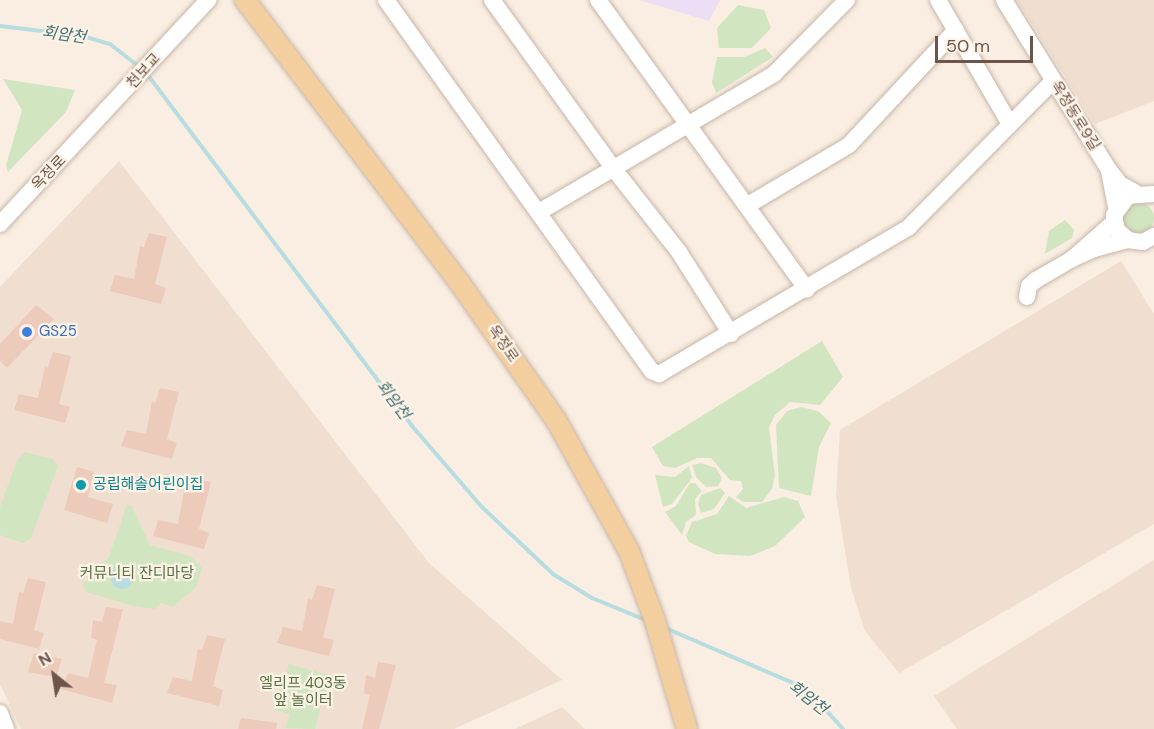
<!DOCTYPE html>
<meta charset="utf-8">
<style>
body{margin:0}
#map{position:relative;width:1154px;height:729px;overflow:hidden;background:#f9eee1;font-family:"DM Sans","Noto Sans KR",sans-serif}
div>[style]{position:absolute}
.residential>*{inset:0;background:#f0dfd0}
.education>*{inset:0;background:#ebdef5}
.green>*{inset:0;background:#d2e5c1}
.round{border-radius:50%}
.water>*{inset:0;background:#b7dde0}
.stream>*{height:4px;margin:-2px;padding:0 2px;transform-origin:2px;border-radius:2px;background:#b7dde0}
.building>*{inset:0;background:#eccbbb}
.roads{filter:drop-shadow(0 0 2px #c8b5a9) drop-shadow(0 0 2px #c8b5a9)}
.minor>*{height:16px;margin:-8px;padding:0 8px;transform-origin:8px;border-radius:8px;background:#fff}
.major>*{height:20px;margin:-10px;padding:0 10px;transform-origin:10px;border-radius:10px;background:#f3ce9e}
.dots>*{width:16px;height:16px;translate:-50% -50%;box-sizing:border-box;border:3px solid #fdf2e6;border-radius:50%}
span{translate:-50% -50%;white-space:nowrap;text-align:center;line-height:1.15;-webkit-text-stroke:4.5px #fdf2e6;paint-order:stroke}
.street-label{font-size:15px;color:#6e554a}
.shop-label{font-size:15px;color:#366cbe}
.left{translate:0 -50%;text-align:left}
.culture-label{font-size:15px;color:#0d838f}
.park-label{font-size:15px;color:#547343}
.water-label{font-size:16px;color:#437379;font-style:italic}
.north{position:absolute;left:24px;top:645px;width:60px;height:60px;-webkit-text-stroke:4px #fdf2e6;paint-order:stroke;rotate:330deg;font-size:16px;font-weight:700;line-height:24px;text-align:center;color:#6e554a}
.north::after{content:'';display:block;margin:auto;width:21px;height:27px;background:#6e554a;clip-path:polygon(50% 0,100% 100%,50% 72%,0 100%)}
.scale{position:absolute;left:935px;top:36px;width:98px;height:27px;box-sizing:border-box;border:3px solid #6e554a;border-top:0;padding-left:8px;font-size:18px;line-height:21px;white-space:nowrap;color:#6e554a;-webkit-text-stroke:4px #fdf2e6;paint-order:stroke}
</style>
<div id="map">
<div class="residential">
<div style="clip-path:polygon(1017px 0,1154px 0,1154px 101px,1095px 124px)"></div>
<div style="clip-path:polygon(119px 161px,429px 563px,562px 680px,454px 729px,21px 729px,0 684px,0 287px)"></div>
<div style="clip-path:polygon(1121px 261px,1154px 314px,1154px 524px,899px 673px,865px 631px,851px 588px,836px 496px,840px 430px)"></div>
<div style="clip-path:polygon(1154px 560px,1154px 729px,957px 729px,934px 696px)"></div>
<div style="clip-path:polygon(562px 707px,585px 729px,515px 729px)"></div>
</div>
<div class="education">
<div style="clip-path:polygon(639px 0,720px 0,709px 21px)"></div>
</div>
<div class="green">
<div style="clip-path:polygon(738px 5px,764px 10px,771px 28px,752px 48px,719px 48px,717px 28px)"></div>
<div style="clip-path:polygon(765px 48px,773px 57px,716px 93px,712px 82px,717px 57px,744px 57px)"></div>
<div style="clip-path:polygon(3px 79px,75px 90px,66px 112px,8px 172px,6px 166px,22px 110px)"></div>
<div class="round" style="left:1122px;top:202px;width:32px;height:32px"></div>
<div style="clip-path:polygon(1065px 220px,1074px 230px,1072px 238px,1045px 254px,1049px 231px)"></div>
<div style="clip-path:polygon(822px 341px,843px 377px,820px 405px,790px 402px,775px 415px,769px 427px,775px 476px,772px 489px,762px 502px,743px 502px,736px 497px,743px 489px,741px 481px,730px 480px,711px 458px,697px 458px,675px 468px,663px 466px,652px 447px)"></div>
<div style="clip-path:polygon(801px 407px,818px 411px,831px 423px,819px 447px,811px 496px,779px 488px,776px 425px,787px 411px)"></div>
<div style="clip-path:polygon(25px 452px,53px 459px,58px 466px,31px 539px,22px 543px,0 535px,0 507px,17px 460px)"></div>
<div style="clip-path:polygon(701px 463px,716px 468px,722px 478px,718px 486px,706px 487px,696px 477px,692px 465px)"></div>
<div style="clip-path:polygon(689px 466px,692px 478px,672px 504px,663px 507px,655px 475px,675px 477px)"></div>
<div style="clip-path:polygon(690px 483px,695px 483px,702px 491px,695px 499px,696px 515px,686px 522px,682px 535px,665px 512px,676px 506px)"></div>
<div style="clip-path:polygon(720px 488px,725px 493px,714px 509px,701px 513px,698px 504px,701px 495px)"></div>
<div style="clip-path:polygon(729px 496px,746px 508px,784px 497px,798px 501px,805px 517px,775px 546px,750px 556px,715px 554px,689px 542px,686px 536px,692px 522px,717px 514px)"></div>
<div style="clip-path:polygon(127px 504px,132px 506px,150px 545px,190px 556px,202px 568px,196px 587px,173px 607px,161px 603px,154px 609px,133px 606px,86px 592px,82px 585px,109px 557px)"></div>
<div style="clip-path:polygon(289px 664px,329px 675px,315px 729px,285px 728px,290px 714px,275px 710px)"></div>
</div>
<div class="water">
<div class="round" style="left:111px;top:567px;width:22px;height:22px"></div>
</div>
<div class="stream">
<div style="left:0;top:26px;width:84px;rotate:6.9deg"></div>
<div style="left:83px;top:36px;width:28px;rotate:17deg"></div>
<div style="left:110px;top:44px;width:37px;rotate:38deg"></div>
<div style="left:147px;top:74px;width:441px;rotate:53deg"></div>
<div style="left:412px;top:426px;width:107px;rotate:49.2deg"></div>
<div style="left:482px;top:507px;width:98px;rotate:43.3deg"></div>
<div style="left:553px;top:574px;width:46px;rotate:31.6deg"></div>
<div style="left:592px;top:598px;width:61px;rotate:22.3deg"></div>
<div style="left:663px;top:627px;width:142px;rotate:23.3deg"></div>
<div style="left:793px;top:683px;width:41px;rotate:39.1deg"></div>
<div style="left:825px;top:709px;width:27px;rotate:48deg"></div>
</div>
<div class="building">
<div style="clip-path:polygon(149px 233px,167px 237px,155px 284px,166px 288px,161px 304px,110px 291px,115px 275px,134px 279px,140px 246px,144px 247px)"></div>
<div style="clip-path:polygon(36px 305px,54px 319px,7px 368px,0 361px,0 344px)"></div>
<div style="clip-path:polygon(53px 352px,71px 356px,59px 404px,70px 407px,65px 423px,14px 410px,19px 394px,38px 398px,45px 366px,48px 367px)"></div>
<div style="clip-path:polygon(160px 388px,179px 392px,167px 439px,177px 443px,172px 459px,121px 446px,127px 430px,146px 434px,152px 401px,155px 403px)"></div>
<div style="clip-path:polygon(77px 467px,94px 472px,88px 497px,113px 504px,107px 523px,64px 510px)"></div>
<div style="clip-path:polygon(192px 478px,211px 482px,199px 529px,209px 533px,204px 549px,153px 536px,158px 520px,178px 524px,184px 491px,188px 493px)"></div>
<div style="clip-path:polygon(28px 578px,46px 582px,34px 630px,44px 633px,39px 649px,0 639px,0 621px,13px 624px,19px 592px,23px 593px)"></div>
<div style="clip-path:polygon(317px 585px,335px 589px,323px 637px,334px 640px,329px 656px,277px 643px,283px 627px,302px 631px,308px 599px,312px 600px)"></div>
<div style="clip-path:polygon(106px 607px,123px 609px,104px 683px,117px 685px,112px 703px,61px 689px,68px 673px,88px 678px,97px 640px,91px 638px,93px 620px,102px 622px)"></div>
<div style="clip-path:polygon(207px 635px,225px 639px,213px 686px,223px 690px,219px 706px,167px 693px,173px 677px,192px 681px,198px 649px,202px 650px)"></div>
<div style="clip-path:polygon(34px 653px,62px 659px,56px 677px,28px 672px)"></div>
<div style="clip-path:polygon(378px 662px,396px 665px,379px 729px,362px 729px,370px 695px,364px 693px,366px 675px,375px 678px)"></div>
<div style="clip-path:polygon(241px 718px,277px 723px,276px 729px,238px 729px)"></div>
</div>
<div class="roads">
<div class="minor">
<div style="left:386px;top:0;width:457px;rotate:54.4deg"></div>
<div style="left:652px;top:371px;width:8px;rotate:23deg"></div>
<div style="left:659px;top:374px;width:289px;rotate:-30.4deg"></div>
<div style="left:908px;top:228px;width:206px;rotate:-45.4deg"></div>
<div style="left:492px;top:0;width:207px;rotate:54.2deg"></div>
<div style="left:613px;top:168px;width:107px;rotate:51.8deg"></div>
<div style="left:679px;top:252px;width:97px;rotate:57.6deg"></div>
<div style="left:598px;top:0;width:357px;rotate:54.2deg"></div>
<div style="left:938px;top:0;width:143px;rotate:59.9deg"></div>
<div style="left:1004px;top:0;width:200px;rotate:58.3deg"></div>
<div style="left:1154px;top:194px;width:26px;rotate:176deg"></div>
<div style="left:1128px;top:196px;width:24px;rotate:126deg"></div>
<div style="left:1114px;top:215px;width:15px;rotate:79deg"></div>
<div style="left:1117px;top:230px;width:15px;rotate:42deg"></div>
<div style="left:1128px;top:240px;width:15px;rotate:8deg"></div>
<div style="left:1143px;top:242px;width:13px;rotate:-29deg"></div>
<div style="left:748px;top:205px;width:117px;rotate:-30.7deg"></div>
<div style="left:849px;top:145px;width:157px;rotate:-47.1deg"></div>
<div style="left:1116px;top:207px;width:38px;rotate:-101deg"></div>
<div style="left:1109px;top:170px;width:18px;rotate:52deg"></div>
<div style="left:1120px;top:184px;width:18px;rotate:29deg"></div>
<div style="left:539px;top:212px;width:273px;rotate:-30.4deg"></div>
<div style="left:774px;top:74px;width:104px;rotate:-45.4deg"></div>
<div style="left:1114px;top:222px;width:56px;rotate:138.6deg"></div>
<div style="left:1072px;top:259px;width:24px;rotate:-24deg"></div>
<div style="left:1094px;top:249px;width:35px;rotate:-15deg"></div>
<div style="left:0;top:224px;width:306px;rotate:-47.1deg"></div>
<div style="left:1027px;top:297px;width:11px;rotate:-80deg"></div>
<div style="left:1029px;top:286px;width:9px;rotate:-41deg"></div>
<div style="left:1036px;top:280px;width:42px;rotate:-30.3deg"></div>
<div style="left:0;top:713px;width:17px;rotate:69deg"></div>
</div>
<div class="major">
<div style="left:245px;top:0;width:354px;rotate:52.8deg"></div>
<div style="left:459px;top:282px;width:169px;rotate:54.9deg"></div>
<div style="left:556px;top:420px;width:150px;rotate:60.9deg"></div>
<div style="left:629px;top:551px;width:75px;rotate:69.6deg"></div>
<div style="left:655px;top:621px;width:113px;rotate:73.5deg"></div>
</div>
</div>
<div class="dots">
<div style="left:27px;top:332px;background:#3f7fe0"></div>
<div style="left:81px;top:485px;background:#0f9aa8"></div>
</div>
<div class="street-label">
<span style="left:144px;top:71px;rotate:-48deg">천보교</span>
<span style="left:1075px;top:116px;rotate:58deg">옥정동로9길</span>
<span style="left:49px;top:173px;rotate:-46deg">옥정로</span>
<span style="left:503px;top:344px;rotate:55deg">옥정로</span>
</div>
<div class="shop-label">
<span class="left" style="left:39px;top:332px">GS25</span>
</div>
<div class="culture-label">
<span class="left" style="left:93px;top:485px">공립해솔어린이집</span>
</div>
<div class="park-label">
<span style="left:137px;top:574px">커뮤니티 잔디마당</span>
<span style="left:303px;top:692px">엘리프 403동<br>앞 놀이터</span>
</div>
<div class="water-label">
<span style="left:64px;top:35px;rotate:8deg">회암천</span>
<span style="left:393px;top:400px;rotate:53deg">회암천</span>
<span style="left:808px;top:698px;rotate:38deg">회암천</span>
</div>
<div class="north">N</div>
<div class="scale">50 m</div>
</div>
